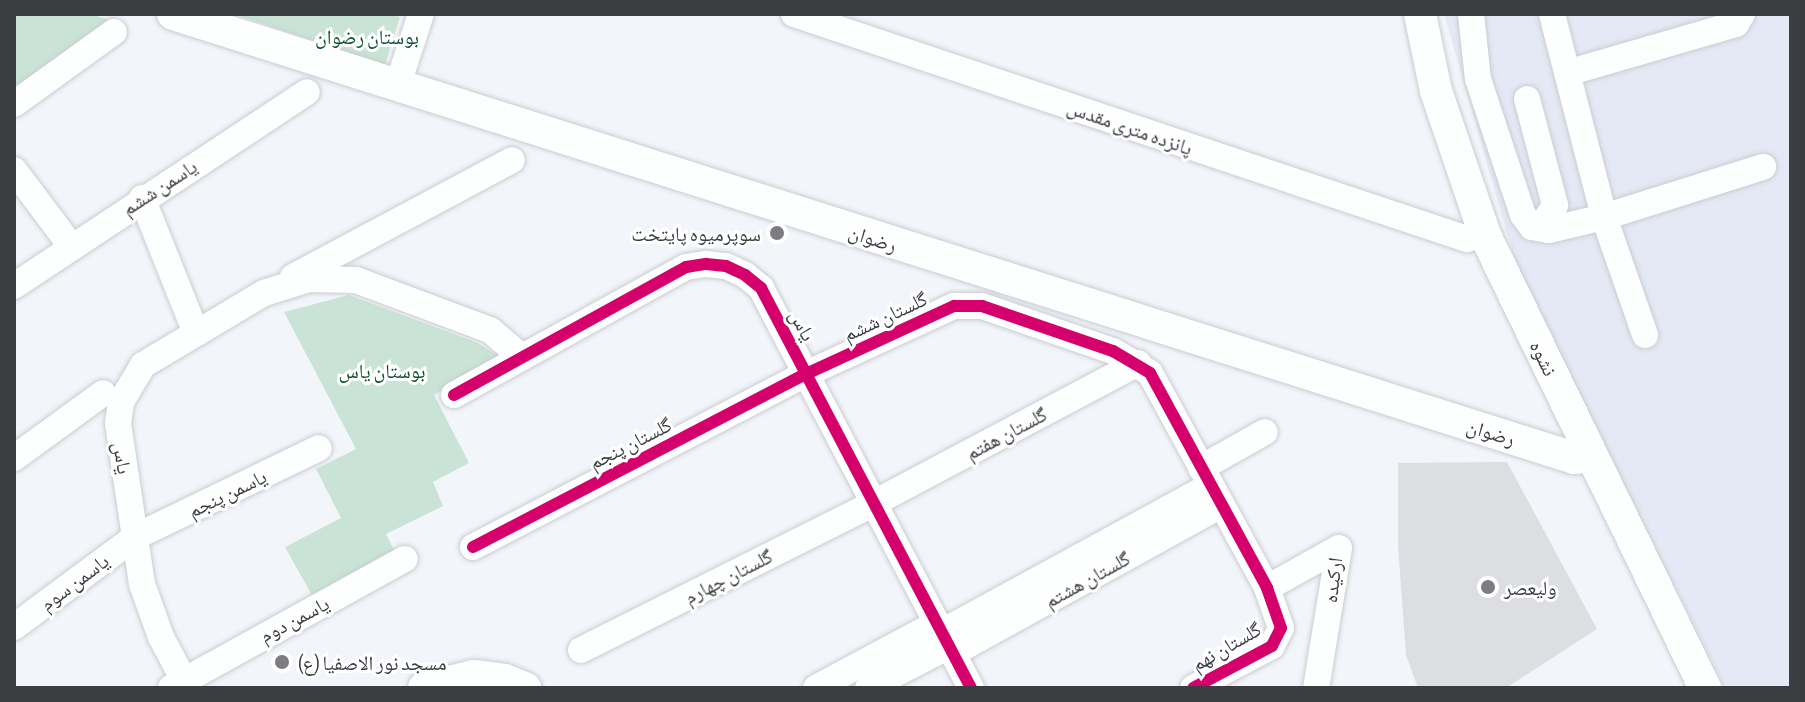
<!DOCTYPE html>
<meta charset="utf-8">
<style>
body{margin:0}
#map{position:relative;width:1805px;height:702px;overflow:hidden;background:#f2f5fa;font-family:"Asap Condensed","Noto Naskh Arabic",sans-serif}
div>[style]{position:absolute}
.built>*{inset:0;background:#e5e9f5}
.green>*{inset:0;background:#c9e4d6}
.building>*{inset:0;background:#dcdee2}
.roads{filter:drop-shadow(0 0 2px #cacdd1) drop-shadow(0 0 2px #cacdd1)}
.minor>*{height:26px;margin:-13px;padding:0 13px;transform-origin:13px;border-radius:13px;background:#fdfefe}
.major>*{height:32px;margin:-16px;padding:0 16px;transform-origin:16px;border-radius:16px;background:#fdfefe}
.cycleway>*{height:12px;margin:-6px;padding:0 6px;transform-origin:6px;border-radius:6px;background:#d6006c}
.dots>*{width:22px;height:22px;translate:-50% -50%;box-sizing:border-box;border:4px solid #fff;border-radius:50%}
span{translate:-50% -50%;white-space:nowrap;text-align:center;line-height:1.15;-webkit-text-stroke:6px #fff;paint-order:stroke}
.park-label{font-size:20px;color:#0b5131}
.street-label{font-size:20px;color:#3b3d41}
.poi-label{font-size:20px;color:#3b3d41}
.right{translate:-100% -50%;text-align:right}
.left{translate:0 -50%;text-align:left}
.frame{position:absolute;inset:0;border:16px solid #3b3d41;pointer-events:none}
</style>
<div id="map">
<div class="built">
<div style="clip-path:polygon(1444px 14px,1791px 14px,1791px 688px,1725px 688px,1516px 265px)"></div>
</div>
<div class="green">
<div style="clip-path:polygon(14px 14px,91px 14px,110px 20px,14px 90px)"></div>
<div style="clip-path:polygon(234px 14px,390px 14px,400px 17px,385px 65px)"></div>
<div style="clip-path:polygon(349px 295px,478px 343px,501px 358px,434px 395px,469px 463px,433px 482px,443px 506px,386px 534px,396px 554px,314px 599px,285px 547px,341px 518px,316px 469px,356px 449px,284px 312px)"></div>
</div>
<div class="building">
<div style="clip-path:polygon(1507px 462px,1597px 629px,1506px 688px,1418px 688px,1406px 655px,1398px 545px,1398px 463px)"></div>
</div>
<div class="roads">
<div class="minor">
<div style="left:794px;top:14px;width:710px;rotate:18.49deg"></div>
<div style="left:1471px;top:14px;width:65px;rotate:83.9deg"></div>
<div style="left:1478px;top:79px;width:143px;rotate:71.7deg"></div>
<div style="left:1523px;top:215px;width:15px;rotate:53deg"></div>
<div style="left:1532px;top:227px;width:17px;rotate:10deg"></div>
<div style="left:1549px;top:230px;width:57px;rotate:-13.3deg"></div>
<div style="left:1604px;top:217px;width:167px;rotate:-17.5deg"></div>
<div style="left:1552px;top:14px;width:210px;rotate:75.6deg"></div>
<div style="left:1604px;top:217px;width:125px;rotate:70.8deg"></div>
<div style="left:1567px;top:73px;width:176px;rotate:-16.2deg"></div>
<div style="left:1736px;top:24px;width:12px;rotate:-59deg"></div>
<div style="left:397px;top:87px;width:77px;rotate:-71.8deg"></div>
<div style="left:1527px;top:99px;width:110px;rotate:75.2deg"></div>
<div style="left:1555px;top:205px;width:15px;rotate:122deg"></div>
<div style="left:1547px;top:218px;width:12px;rotate:81deg"></div>
<div style="left:14px;top:104px;width:123px;rotate:-35.8deg"></div>
<div style="left:14px;top:170px;width:95px;rotate:53.1deg"></div>
<div style="left:142px;top:198px;width:145px;rotate:68.2deg"></div>
<div style="left:293px;top:277px;width:248px;rotate:-28.1deg"></div>
<div style="left:14px;top:286px;width:351px;rotate:-33.5deg"></div>
<div style="left:454px;top:395px;width:265px;rotate:-28.9deg"></div>
<div style="left:686px;top:267px;width:20px;rotate:-9deg"></div>
<div style="left:706px;top:264px;width:20px;rotate:6deg"></div>
<div style="left:726px;top:266px;width:21px;rotate:25deg"></div>
<div style="left:745px;top:275px;width:21px;rotate:39deg"></div>
<div style="left:761px;top:288px;width:452px;rotate:62.3deg"></div>
<div style="left:14px;top:458px;width:110px;rotate:-36.1deg"></div>
<div style="left:1201px;top:468px;width:73px;rotate:-29.4deg"></div>
<div style="left:473px;top:547px;width:375px;rotate:-27.5deg"></div>
<div style="left:806px;top:374px;width:163px;rotate:-24.7deg"></div>
<div style="left:954px;top:306px;width:28px"></div>
<div style="left:982px;top:306px;width:139px;rotate:19deg"></div>
<div style="left:1113px;top:351px;width:43px;rotate:30.7deg"></div>
<div style="left:1150px;top:373px;width:245px;rotate:61.4deg"></div>
<div style="left:1267px;top:588px;width:42px;rotate:70.7deg"></div>
<div style="left:1281px;top:628px;width:20px;rotate:117deg"></div>
<div style="left:1272px;top:646px;width:89px;rotate:152deg"></div>
<div style="left:1267px;top:588px;width:82px;rotate:-29.1deg"></div>
<div style="left:1339px;top:548px;width:142px;rotate:99.3deg"></div>
<div style="left:14px;top:627px;width:151px;rotate:-36.6deg"></div>
<div style="left:135px;top:537px;width:204px;rotate:-25.8deg"></div>
<div style="left:942px;top:632px;width:305px;rotate:-28.6deg"></div>
<div style="left:581px;top:650px;width:328px;rotate:-26.6deg"></div>
<div style="left:874px;top:503px;width:299px;rotate:-27.9deg"></div>
<div style="left:953px;top:653px;width:306px;rotate:-28.9deg"></div>
<div style="left:171px;top:688px;width:267px;rotate:-28.9deg"></div>
<div style="left:188px;top:688px;width:58px;rotate:-117.9deg"></div>
<div style="left:161px;top:637px;width:56px;rotate:-109.7deg"></div>
<div style="left:142px;top:584px;width:162px;rotate:-98.5deg"></div>
<div style="left:118px;top:424px;width:22px;rotate:-82deg"></div>
<div style="left:121px;top:402px;width:43px;rotate:-59.3deg"></div>
<div style="left:143px;top:365px;width:141px;rotate:-30.8deg"></div>
<div style="left:264px;top:293px;width:47px;rotate:-17.3deg"></div>
<div style="left:309px;top:279px;width:47px;rotate:1.2deg"></div>
<div style="left:356px;top:280px;width:143px;rotate:20.5deg"></div>
<div style="left:490px;top:330px;width:42px;rotate:40.2deg"></div>
<div style="left:816px;top:688px;width:137px;rotate:-28.2deg"></div>
<div style="left:868px;top:688px;width:91px;rotate:-27.4deg"></div>
</div>
<div class="major">
<div style="left:173px;top:14px;width:1470px;rotate:17.58deg"></div>
<div style="left:1574px;top:458px;width:18px;rotate:-6deg"></div>
<div style="left:1420px;top:14px;width:79px;rotate:78.3deg"></div>
<div style="left:1436px;top:91px;width:152px;rotate:71.2deg"></div>
<div style="left:1485px;top:235px;width:504px;rotate:64.1deg"></div>
<div style="left:424px;top:688px;width:51px;rotate:-13.5deg"></div>
<div style="left:474px;top:676px;width:31px;rotate:7deg"></div>
<div style="left:505px;top:680px;width:22px;rotate:22deg"></div>
</div>
</div>
<div class="cycleway">
<div style="left:454px;top:395px;width:265px;rotate:-28.9deg"></div>
<div style="left:686px;top:267px;width:20px;rotate:-9deg"></div>
<div style="left:706px;top:264px;width:20px;rotate:6deg"></div>
<div style="left:726px;top:266px;width:21px;rotate:25deg"></div>
<div style="left:745px;top:275px;width:21px;rotate:39deg"></div>
<div style="left:761px;top:288px;width:452px;rotate:62.3deg"></div>
<div style="left:473px;top:547px;width:375px;rotate:-27.5deg"></div>
<div style="left:806px;top:374px;width:163px;rotate:-24.7deg"></div>
<div style="left:954px;top:306px;width:28px"></div>
<div style="left:982px;top:306px;width:139px;rotate:19deg"></div>
<div style="left:1113px;top:351px;width:43px;rotate:30.7deg"></div>
<div style="left:1150px;top:373px;width:245px;rotate:61.4deg"></div>
<div style="left:1267px;top:588px;width:42px;rotate:70.7deg"></div>
<div style="left:1281px;top:628px;width:20px;rotate:117deg"></div>
<div style="left:1272px;top:646px;width:89px;rotate:152deg"></div>
</div>
<div class="dots">
<div style="left:777px;top:233px;background:#7b7d82"></div>
<div style="left:1488px;top:587px;background:#7b7d82"></div>
<div style="left:282px;top:662px;background:#7b7d82"></div>
</div>
<div class="park-label">
<span style="left:367px;top:36px">بوستان رضوان</span>
<span style="left:382px;top:370px">بوستان یاس</span>
</div>
<div class="street-label">
<span style="left:1130px;top:127px;rotate:19deg">پانزده متری مقدس</span>
<span style="left:159px;top:187px;rotate:-33deg">یاسمن ششم</span>
<span style="left:873px;top:238px;rotate:18deg">رضوان</span>
<span style="left:885px;top:316px;rotate:-25deg">گلستان ششم</span>
<span style="left:803px;top:325px;rotate:62deg">یاس</span>
<span style="left:1544px;top:358px;rotate:64deg">نشوه</span>
<span style="left:1491px;top:432px;rotate:17deg">رضوان</span>
<span style="left:1006px;top:433px;rotate:-28deg">گلستان هفتم</span>
<span style="left:630px;top:443px;rotate:-27deg">گلستان پنجم</span>
<span style="left:123px;top:458px;rotate:81deg">یاس</span>
<span style="left:227px;top:493px;rotate:-26deg">یاسمن پنجم</span>
<span style="left:728px;top:576px;rotate:-27deg">گلستان چهارم</span>
<span style="left:1087px;top:579px;rotate:-29deg">گلستان هشتم</span>
<span style="left:1332px;top:580px;rotate:-83deg">ارکیده</span>
<span style="left:74px;top:582px;rotate:-37deg">یاسمن سوم</span>
<span style="left:294px;top:619px;rotate:-28deg">یاسمن دوم</span>
<span style="left:1226px;top:646px;rotate:-30deg">گلستان نهم</span>
</div>
<div class="poi-label">
<span class="right" style="left:761px;top:233px">سوپرمیوه پایتخت</span>
<span class="left" style="left:1504px;top:587px">ولیعصر</span>
<span class="left" style="left:298px;top:662px">مسجد نور الاصفیا (ع)</span>
</div>
<div class="frame"></div>
</div>
